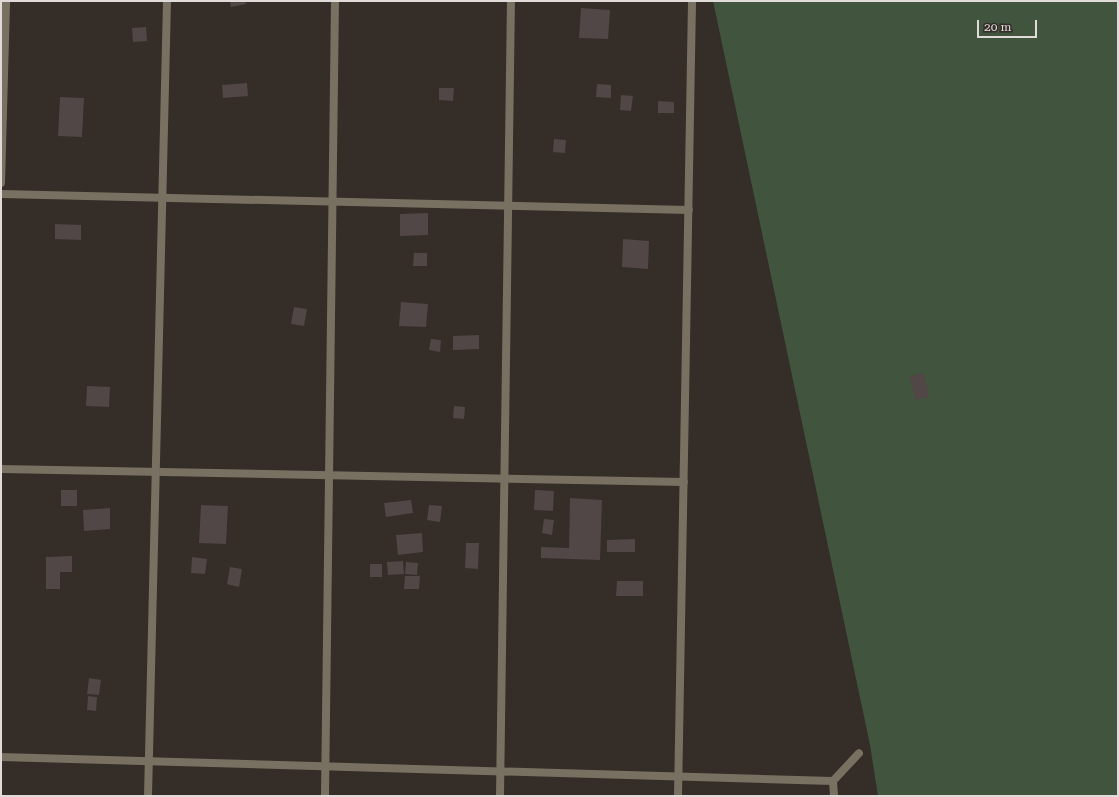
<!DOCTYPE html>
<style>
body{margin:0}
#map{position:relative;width:1119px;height:797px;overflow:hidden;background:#342d28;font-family:"Roboto Serif",serif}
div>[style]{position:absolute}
.green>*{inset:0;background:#41543d}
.building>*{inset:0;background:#504746}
.street>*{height:8px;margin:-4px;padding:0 4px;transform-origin:4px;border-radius:4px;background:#787061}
span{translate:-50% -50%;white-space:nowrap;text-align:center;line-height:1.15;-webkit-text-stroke:3px #342d28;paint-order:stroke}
.frame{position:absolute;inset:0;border:2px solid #e0dbd8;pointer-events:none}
.scale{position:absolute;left:977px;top:20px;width:60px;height:18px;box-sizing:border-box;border:2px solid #e0dbd8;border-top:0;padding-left:5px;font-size:12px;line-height:14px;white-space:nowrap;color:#e0dbd8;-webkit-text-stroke:3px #342d28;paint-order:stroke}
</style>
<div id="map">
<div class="green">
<div style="clip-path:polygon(713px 1px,1118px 1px,1118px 796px,878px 796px,870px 745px)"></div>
</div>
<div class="building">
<div style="clip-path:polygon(230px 1px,245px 1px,246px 4px,231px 7px)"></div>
<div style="clip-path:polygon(581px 8px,610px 10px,608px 39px,579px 38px)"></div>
<div style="clip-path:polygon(146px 27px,147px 41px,133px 42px,132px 28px)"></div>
<div style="clip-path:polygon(247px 83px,248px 96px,223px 98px,222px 85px)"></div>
<div style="clip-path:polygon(597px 84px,611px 85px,611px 98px,596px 97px)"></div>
<div style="clip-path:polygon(439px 88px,454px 88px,453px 101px,439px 100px)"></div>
<div style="clip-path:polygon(621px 95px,633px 96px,631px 111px,620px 110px)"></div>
<div style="clip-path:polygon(60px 97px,84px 98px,82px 137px,58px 136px)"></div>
<div style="clip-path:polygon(658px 101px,674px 102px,674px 113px,658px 113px)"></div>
<div style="clip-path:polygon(554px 139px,566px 140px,565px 153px,553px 152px)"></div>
<div style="clip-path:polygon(428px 213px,428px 235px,400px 236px,400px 214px)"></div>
<div style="clip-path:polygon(55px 224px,81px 225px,81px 240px,55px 239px)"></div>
<div style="clip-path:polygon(623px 239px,649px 241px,648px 269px,622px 267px)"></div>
<div style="clip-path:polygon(414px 253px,427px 253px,427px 266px,413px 266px)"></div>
<div style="clip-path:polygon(401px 302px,428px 304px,426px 327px,399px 326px)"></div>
<div style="clip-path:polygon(294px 307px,307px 309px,304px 326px,291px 324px)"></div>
<div style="clip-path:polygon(479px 335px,479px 349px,453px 350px,453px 336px)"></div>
<div style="clip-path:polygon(431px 339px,441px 340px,440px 352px,429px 350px)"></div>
<div style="clip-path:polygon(924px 373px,929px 397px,915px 400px,910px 376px)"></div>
<div style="clip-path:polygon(87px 386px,110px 387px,109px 407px,86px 406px)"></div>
<div style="clip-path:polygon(454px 406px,465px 407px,464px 419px,453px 418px)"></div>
<div style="clip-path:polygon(61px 490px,77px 490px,77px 506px,61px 506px)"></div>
<div style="clip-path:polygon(535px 490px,554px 491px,553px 511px,534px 510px)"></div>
<div style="clip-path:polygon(570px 498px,602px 500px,600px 560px,541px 558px,541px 547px,569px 548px)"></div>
<div style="clip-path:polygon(411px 500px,413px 513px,386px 517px,384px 503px)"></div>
<div style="clip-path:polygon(201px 505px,228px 506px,226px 544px,199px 543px)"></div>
<div style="clip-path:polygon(429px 505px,442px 506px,440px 522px,427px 520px)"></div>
<div style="clip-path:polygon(110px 508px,110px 529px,84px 531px,83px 510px)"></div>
<div style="clip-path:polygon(544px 519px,554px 520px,552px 535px,542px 533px)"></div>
<div style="clip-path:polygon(422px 533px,423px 552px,398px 555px,396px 535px)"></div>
<div style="clip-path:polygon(635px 539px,635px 552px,607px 552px,607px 540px)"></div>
<div style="clip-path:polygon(466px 543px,479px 543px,478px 569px,465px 568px)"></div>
<div style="clip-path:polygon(72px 556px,72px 572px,60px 572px,60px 589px,46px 589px,46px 557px)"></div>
<div style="clip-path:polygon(192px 557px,207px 559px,205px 574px,191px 573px)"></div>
<div style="clip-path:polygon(403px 561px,404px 574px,388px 575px,387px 562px)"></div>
<div style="clip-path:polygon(406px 562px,418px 563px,417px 575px,405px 574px)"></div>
<div style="clip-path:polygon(370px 564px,382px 564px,382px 577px,370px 577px)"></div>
<div style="clip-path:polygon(230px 567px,242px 569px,239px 587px,227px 584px)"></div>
<div style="clip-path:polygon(405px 576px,420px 576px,419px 589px,404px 589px)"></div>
<div style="clip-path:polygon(617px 581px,643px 581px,643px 596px,616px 596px)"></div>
<div style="clip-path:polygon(89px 678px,101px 680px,99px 695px,87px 694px)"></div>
<div style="clip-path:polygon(88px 696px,97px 697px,96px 711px,87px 710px)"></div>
</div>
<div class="street">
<div style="left:1px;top:183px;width:182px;rotate:-88.4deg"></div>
<div style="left:1px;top:194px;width:688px;rotate:1.33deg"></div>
<div style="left:1px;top:469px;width:683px;rotate:1.09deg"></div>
<div style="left:1px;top:757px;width:832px;rotate:1.65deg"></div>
<div style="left:833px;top:781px;width:38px;rotate:-47deg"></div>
<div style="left:833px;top:781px;width:15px;rotate:86deg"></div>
<div style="left:148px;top:796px;width:795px;rotate:-88.63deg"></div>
<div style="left:325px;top:796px;width:795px;rotate:-89.28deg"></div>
<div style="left:500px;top:796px;width:795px;rotate:-89.21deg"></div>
<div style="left:678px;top:796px;width:795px;rotate:-88.99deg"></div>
</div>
<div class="frame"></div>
<div class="scale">20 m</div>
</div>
